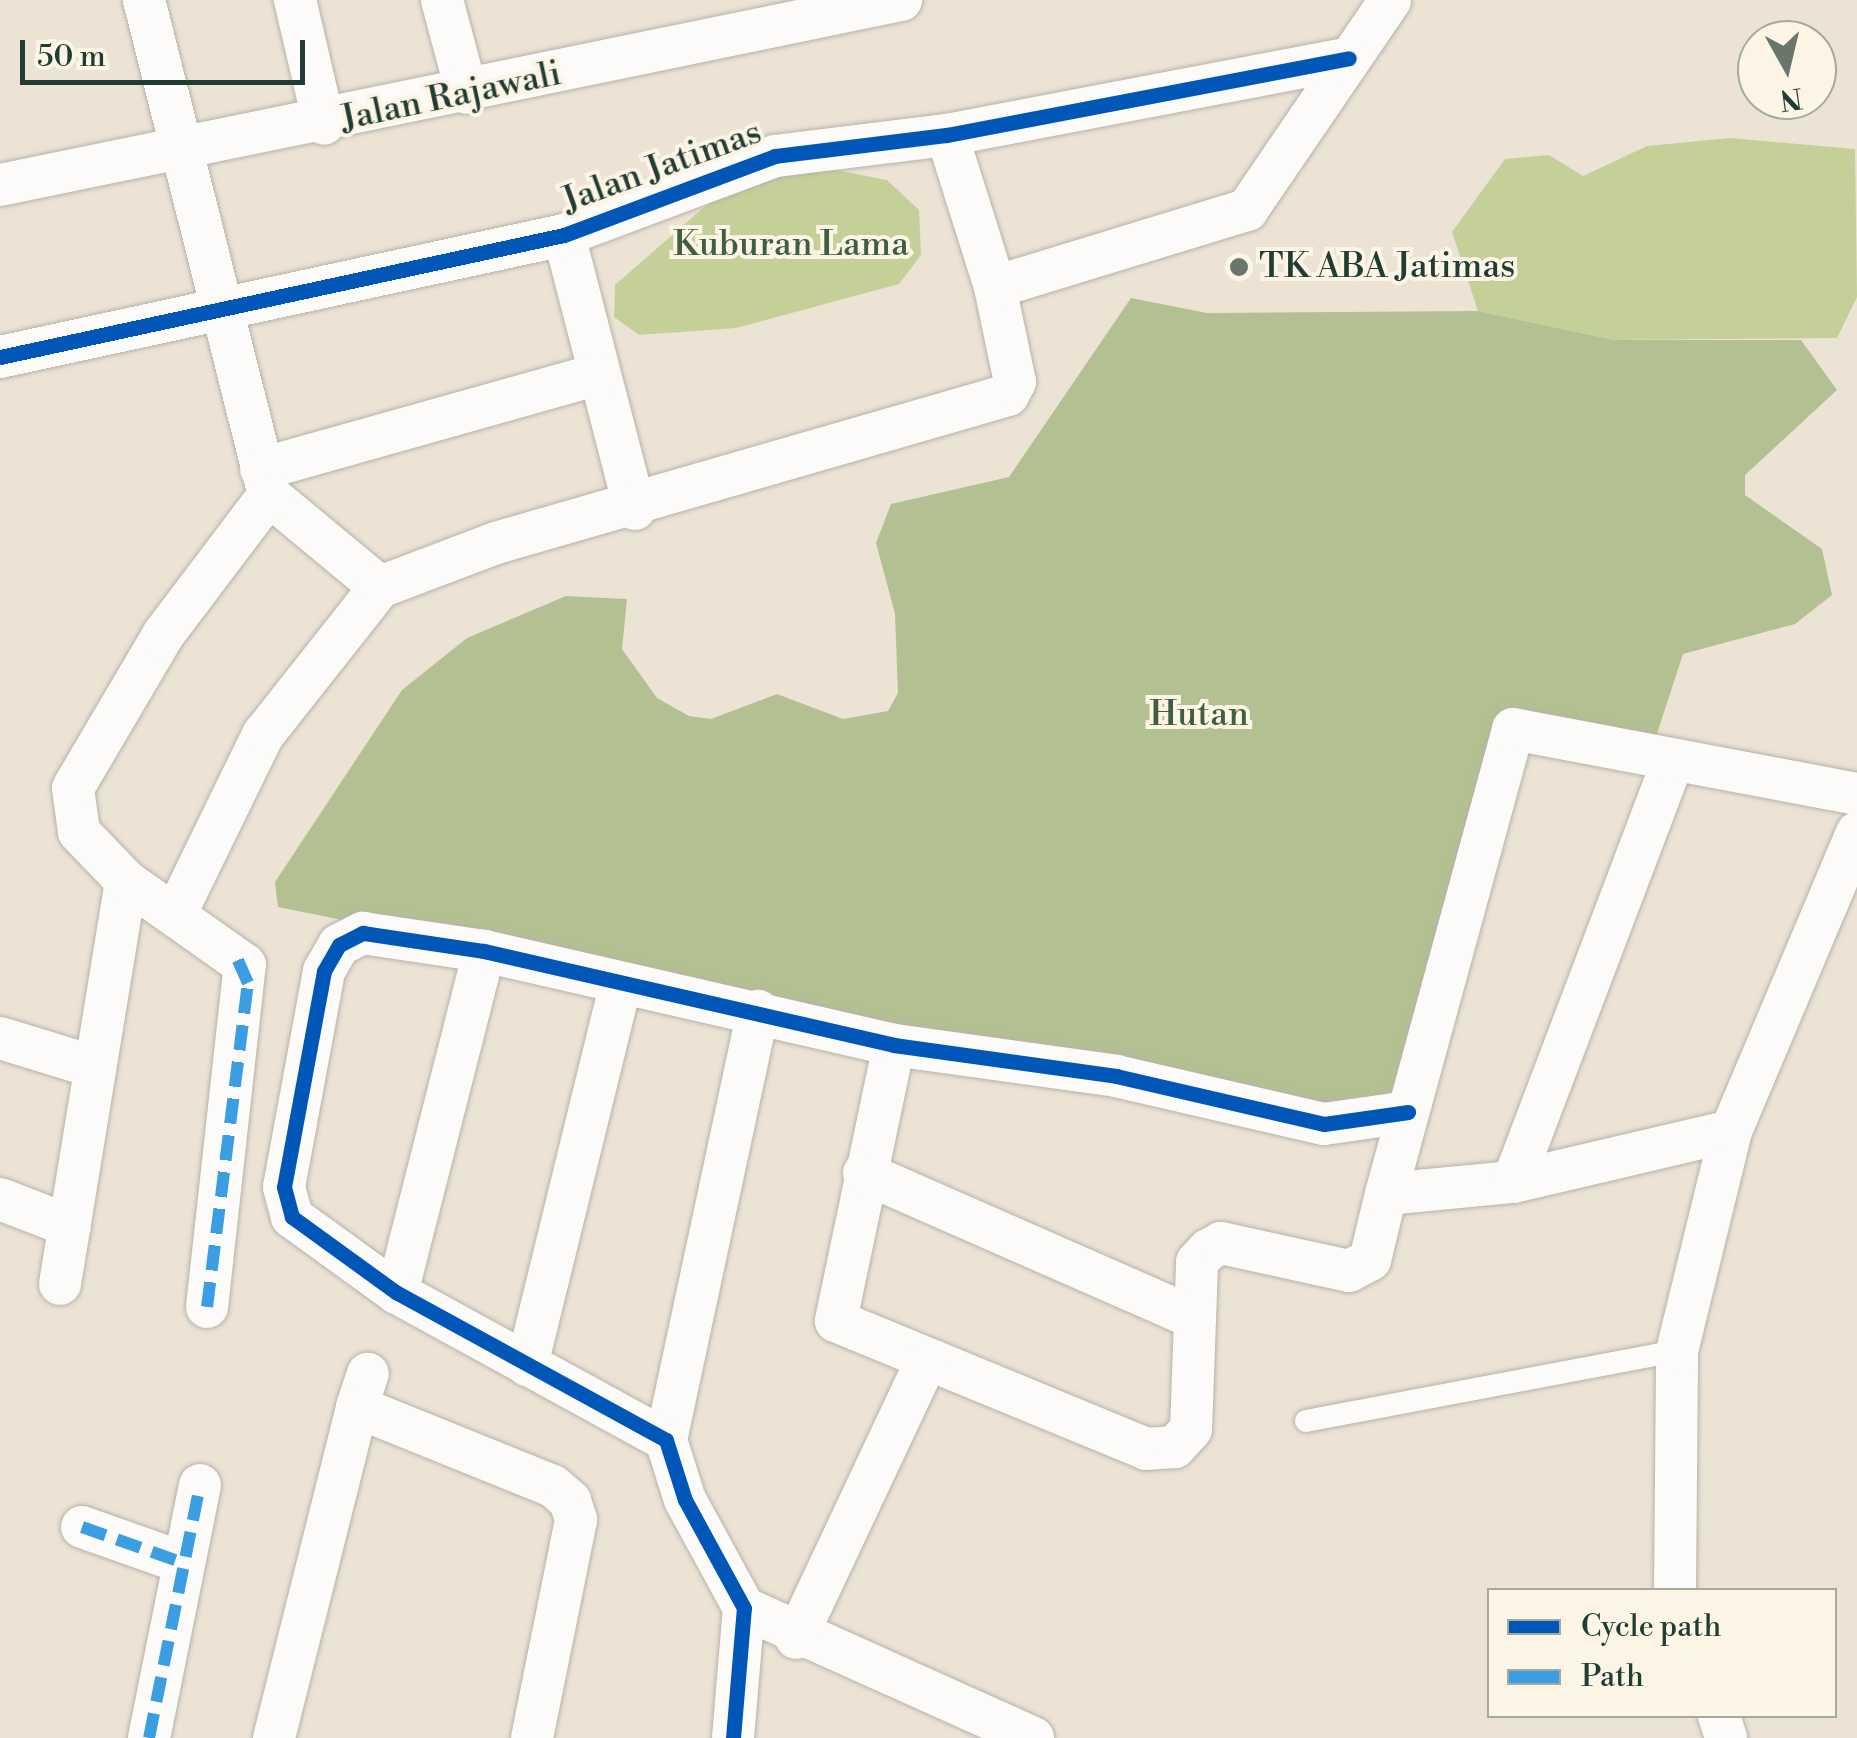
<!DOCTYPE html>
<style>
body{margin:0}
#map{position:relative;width:1857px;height:1738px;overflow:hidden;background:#ece3d5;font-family:"Libre Bodoni",serif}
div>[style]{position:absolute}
.green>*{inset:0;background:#c5d098}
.forest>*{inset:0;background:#b3c192}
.roads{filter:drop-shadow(0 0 2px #b6b3a9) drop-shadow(0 0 2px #b6b3a9)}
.service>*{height:22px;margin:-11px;padding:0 11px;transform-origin:11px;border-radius:11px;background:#fcfbf9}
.minor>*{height:42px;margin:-21px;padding:0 21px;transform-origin:21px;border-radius:21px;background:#fcfbf9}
.quiet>*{height:12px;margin-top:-6px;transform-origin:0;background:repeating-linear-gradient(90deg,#3c9ee2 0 25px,transparent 0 37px)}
.cycleway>*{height:15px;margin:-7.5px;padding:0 7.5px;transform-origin:7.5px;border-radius:7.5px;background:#0057b8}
.dots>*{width:28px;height:28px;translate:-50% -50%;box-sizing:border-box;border:5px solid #fcf5e5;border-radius:50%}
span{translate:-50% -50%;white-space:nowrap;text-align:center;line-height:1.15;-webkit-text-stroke:8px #fcf5e5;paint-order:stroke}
.street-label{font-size:35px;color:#1f3d34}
.park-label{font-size:35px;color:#405e41}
.poi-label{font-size:35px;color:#1f3d34}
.left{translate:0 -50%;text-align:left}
.legend{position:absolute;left:1487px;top:1588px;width:350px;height:130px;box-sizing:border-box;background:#fcf5e5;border:2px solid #a4ab9e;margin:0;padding:12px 18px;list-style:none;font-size:30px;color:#1f3d34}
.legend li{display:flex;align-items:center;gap:20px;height:50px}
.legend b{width:50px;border:2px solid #a4ab9e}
.north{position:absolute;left:1737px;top:20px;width:100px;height:100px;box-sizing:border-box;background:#fcf5e5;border:2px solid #a4ab9e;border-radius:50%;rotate:172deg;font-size:28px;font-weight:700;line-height:40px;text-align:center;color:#1f3d34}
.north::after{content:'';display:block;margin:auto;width:35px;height:45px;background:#67776c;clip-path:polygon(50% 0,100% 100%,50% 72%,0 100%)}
.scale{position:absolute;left:20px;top:40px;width:285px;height:45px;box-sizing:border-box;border:5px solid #1f3d34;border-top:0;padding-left:12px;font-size:30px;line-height:35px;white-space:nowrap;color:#1f3d34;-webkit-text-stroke:8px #fcf5e5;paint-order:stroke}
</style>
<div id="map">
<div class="green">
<div style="clip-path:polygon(1730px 138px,1855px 149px,1857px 297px,1837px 338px,1614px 340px,1478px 311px,1452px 232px,1505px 159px,1549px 155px,1583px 176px,1647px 146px)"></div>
<div style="clip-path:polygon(825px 168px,887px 180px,919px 210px,921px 255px,899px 284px,736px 328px,639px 335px,614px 317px,615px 285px,710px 202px,761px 178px)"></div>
</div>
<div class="forest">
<div style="clip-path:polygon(1131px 298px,1207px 313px,1478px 311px,1614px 340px,1801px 340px,1837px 390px,1745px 475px,1745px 495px,1822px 549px,1832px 595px,1795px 624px,1683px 654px,1650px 755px,1523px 726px,1408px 1112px,1356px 1124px,278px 907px,275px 882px,402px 690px,467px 638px,566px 596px,627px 599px,622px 649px,657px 698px,689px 716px,711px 719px,777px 694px,843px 719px,888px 711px,898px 693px,895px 614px,876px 543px,891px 504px,1009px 477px)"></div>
</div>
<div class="roads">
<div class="service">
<div style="left:1306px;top:1421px;width:378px;rotate:-10.7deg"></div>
</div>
<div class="minor">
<div style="left:144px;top:0;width:511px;rotate:75.83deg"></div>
<div style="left:269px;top:495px;width:144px;rotate:39.7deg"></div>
<div style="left:295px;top:0;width:127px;rotate:76.8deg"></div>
<div style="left:442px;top:0;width:96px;rotate:75deg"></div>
<div style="left:0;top:185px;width:920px;rotate:-11.6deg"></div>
<div style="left:564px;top:235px;width:283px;rotate:75.5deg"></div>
<div style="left:995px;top:287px;width:264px;rotate:-17deg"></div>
<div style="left:1247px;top:210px;width:254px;rotate:-55.7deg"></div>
<div style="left:0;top:357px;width:577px;rotate:-12.21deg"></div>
<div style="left:564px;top:235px;width:225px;rotate:-20.5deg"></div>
<div style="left:775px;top:156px;width:173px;rotate:-7deg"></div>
<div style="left:947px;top:135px;width:409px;rotate:-10.8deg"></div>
<div style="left:261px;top:469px;width:350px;rotate:-15.7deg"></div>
<div style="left:178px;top:909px;width:194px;rotate:-64deg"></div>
<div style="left:263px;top:735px;width:189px;rotate:-51.7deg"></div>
<div style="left:380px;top:587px;width:124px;rotate:-20.8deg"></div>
<div style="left:496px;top:543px;width:533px;rotate:-16.12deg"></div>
<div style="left:1008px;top:395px;width:15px;rotate:-62deg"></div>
<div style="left:1015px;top:382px;width:97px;rotate:-101.9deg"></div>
<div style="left:995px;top:287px;width:159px;rotate:-107.5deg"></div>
<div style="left:0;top:1038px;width:99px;rotate:17deg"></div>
<div style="left:894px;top:1045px;width:282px;rotate:101.9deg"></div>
<div style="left:836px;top:1321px;width:335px;rotate:22.4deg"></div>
<div style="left:1146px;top:1449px;width:29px;rotate:-4deg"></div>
<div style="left:1175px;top:1447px;width:24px;rotate:-48deg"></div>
<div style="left:1191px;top:1429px;width:167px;rotate:-87.9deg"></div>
<div style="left:1197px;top:1262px;width:16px;rotate:-47deg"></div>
<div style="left:1208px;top:1250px;width:15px;rotate:-28deg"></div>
<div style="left:1221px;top:1243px;width:131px;rotate:12.3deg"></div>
<div style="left:1349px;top:1271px;width:24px;rotate:-28deg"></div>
<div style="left:1370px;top:1260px;width:68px;rotate:-76.4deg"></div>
<div style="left:1386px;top:1194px;width:128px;rotate:-5.4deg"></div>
<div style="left:1513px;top:1182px;width:224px;rotate:-13.2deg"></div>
<div style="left:864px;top:1173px;width:361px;rotate:23.7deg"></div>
<div style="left:1513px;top:1182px;width:451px;rotate:-69.2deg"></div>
<div style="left:1386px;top:1194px;width:482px;rotate:-74.7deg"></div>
<div style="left:1513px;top:729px;width:350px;rotate:10.7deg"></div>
<div style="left:0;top:1199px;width:75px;rotate:21.1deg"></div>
<div style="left:60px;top:1284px;width:408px;rotate:-80.7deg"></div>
<div style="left:397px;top:1293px;width:353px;rotate:-75.7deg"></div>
<div style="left:207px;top:1307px;width:344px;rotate:-83.7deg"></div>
<div style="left:245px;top:965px;width:146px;rotate:-144.8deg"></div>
<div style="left:126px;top:881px;width:68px;rotate:-133.8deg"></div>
<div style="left:79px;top:832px;width:44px;rotate:-97.8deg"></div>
<div style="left:73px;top:788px;width:178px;rotate:-59.5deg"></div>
<div style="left:163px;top:635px;width:176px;rotate:-52.9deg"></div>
<div style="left:527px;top:1365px;width:391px;rotate:-76.2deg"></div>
<div style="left:357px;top:1407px;width:35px;rotate:-72deg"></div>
<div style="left:666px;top:1440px;width:439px;rotate:-77.9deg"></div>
<div style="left:82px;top:1527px;width:105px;rotate:19.5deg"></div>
<div style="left:1675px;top:1590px;width:239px;rotate:-89.5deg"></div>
<div style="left:1677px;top:1351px;width:227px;rotate:-76.2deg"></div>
<div style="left:1731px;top:1131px;width:324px;rotate:-67.1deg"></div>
<div style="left:744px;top:1608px;width:317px;rotate:24.2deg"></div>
<div style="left:796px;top:1638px;width:308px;rotate:-64.8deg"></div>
<div style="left:1719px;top:1716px;width:23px;rotate:72deg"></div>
<div style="left:149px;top:1738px;width:258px;rotate:-78.6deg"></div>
<div style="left:274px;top:1738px;width:341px;rotate:-75.9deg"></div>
<div style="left:357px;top:1407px;width:211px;rotate:22deg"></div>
<div style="left:553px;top:1486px;width:23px;rotate:41deg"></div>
<div style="left:570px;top:1501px;width:20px;rotate:72deg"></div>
<div style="left:576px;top:1520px;width:222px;rotate:101.4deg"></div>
<div style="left:733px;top:1738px;width:130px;rotate:-85.2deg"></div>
<div style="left:744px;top:1608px;width:123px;rotate:-118.6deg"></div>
<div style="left:685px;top:1500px;width:63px;rotate:-107.6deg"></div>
<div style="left:666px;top:1440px;width:307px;rotate:-151.3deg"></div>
<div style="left:397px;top:1293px;width:130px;rotate:-144.1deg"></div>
<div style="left:292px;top:1217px;width:31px;rotate:-105deg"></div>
<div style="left:284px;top:1187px;width:220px;rotate:-79.5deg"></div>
<div style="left:324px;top:971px;width:30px;rotate:-60deg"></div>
<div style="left:339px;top:945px;width:27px;rotate:-27deg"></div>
<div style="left:363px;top:933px;width:122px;rotate:8.5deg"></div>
<div style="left:484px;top:951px;width:421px;rotate:12.9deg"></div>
<div style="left:894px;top:1045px;width:224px;rotate:7.9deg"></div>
<div style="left:1116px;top:1076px;width:213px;rotate:13deg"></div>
<div style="left:1324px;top:1124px;width:85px;rotate:-8.1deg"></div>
</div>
</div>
<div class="quiet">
<div style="left:207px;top:1307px;width:327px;rotate:-82.8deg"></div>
<div style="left:248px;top:983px;width:35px;rotate:-114deg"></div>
<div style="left:82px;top:1527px;width:105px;rotate:19.5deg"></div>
<div style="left:149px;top:1738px;width:258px;rotate:-78.6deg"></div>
</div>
<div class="cycleway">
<div style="left:0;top:357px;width:577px;rotate:-12.21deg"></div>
<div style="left:564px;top:235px;width:225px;rotate:-20.5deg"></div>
<div style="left:775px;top:156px;width:173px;rotate:-7deg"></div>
<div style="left:947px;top:135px;width:409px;rotate:-10.8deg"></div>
<div style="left:733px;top:1738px;width:130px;rotate:-85.2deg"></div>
<div style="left:744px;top:1608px;width:123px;rotate:-118.6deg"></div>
<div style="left:685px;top:1500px;width:63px;rotate:-107.6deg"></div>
<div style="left:666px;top:1440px;width:307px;rotate:-151.3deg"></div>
<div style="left:397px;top:1293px;width:130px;rotate:-144.1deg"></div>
<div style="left:292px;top:1217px;width:31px;rotate:-105deg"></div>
<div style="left:284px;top:1187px;width:220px;rotate:-79.5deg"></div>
<div style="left:324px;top:971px;width:30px;rotate:-60deg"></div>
<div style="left:339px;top:945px;width:27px;rotate:-27deg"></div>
<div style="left:363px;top:933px;width:122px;rotate:8.5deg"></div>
<div style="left:484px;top:951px;width:421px;rotate:12.9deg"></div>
<div style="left:894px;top:1045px;width:224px;rotate:7.9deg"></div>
<div style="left:1116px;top:1076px;width:213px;rotate:13deg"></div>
<div style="left:1324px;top:1124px;width:85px;rotate:-8.1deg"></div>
</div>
<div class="dots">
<div style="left:1239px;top:267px;background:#67776c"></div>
</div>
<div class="street-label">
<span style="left:451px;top:97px;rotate:-12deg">Jalan Rajawali</span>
<span style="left:662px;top:167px;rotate:-20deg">Jalan Jatimas</span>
</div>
<div class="park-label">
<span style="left:791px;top:245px">Kuburan Lama</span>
<span style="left:1199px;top:715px">Hutan</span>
</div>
<div class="poi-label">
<span class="left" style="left:1259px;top:267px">TK ABA Jatimas</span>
</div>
<ul class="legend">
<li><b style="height:12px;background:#0057b8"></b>Cycle path</li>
<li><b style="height:12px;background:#3c9ee2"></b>Path</li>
</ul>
<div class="north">N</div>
<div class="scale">50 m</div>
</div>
